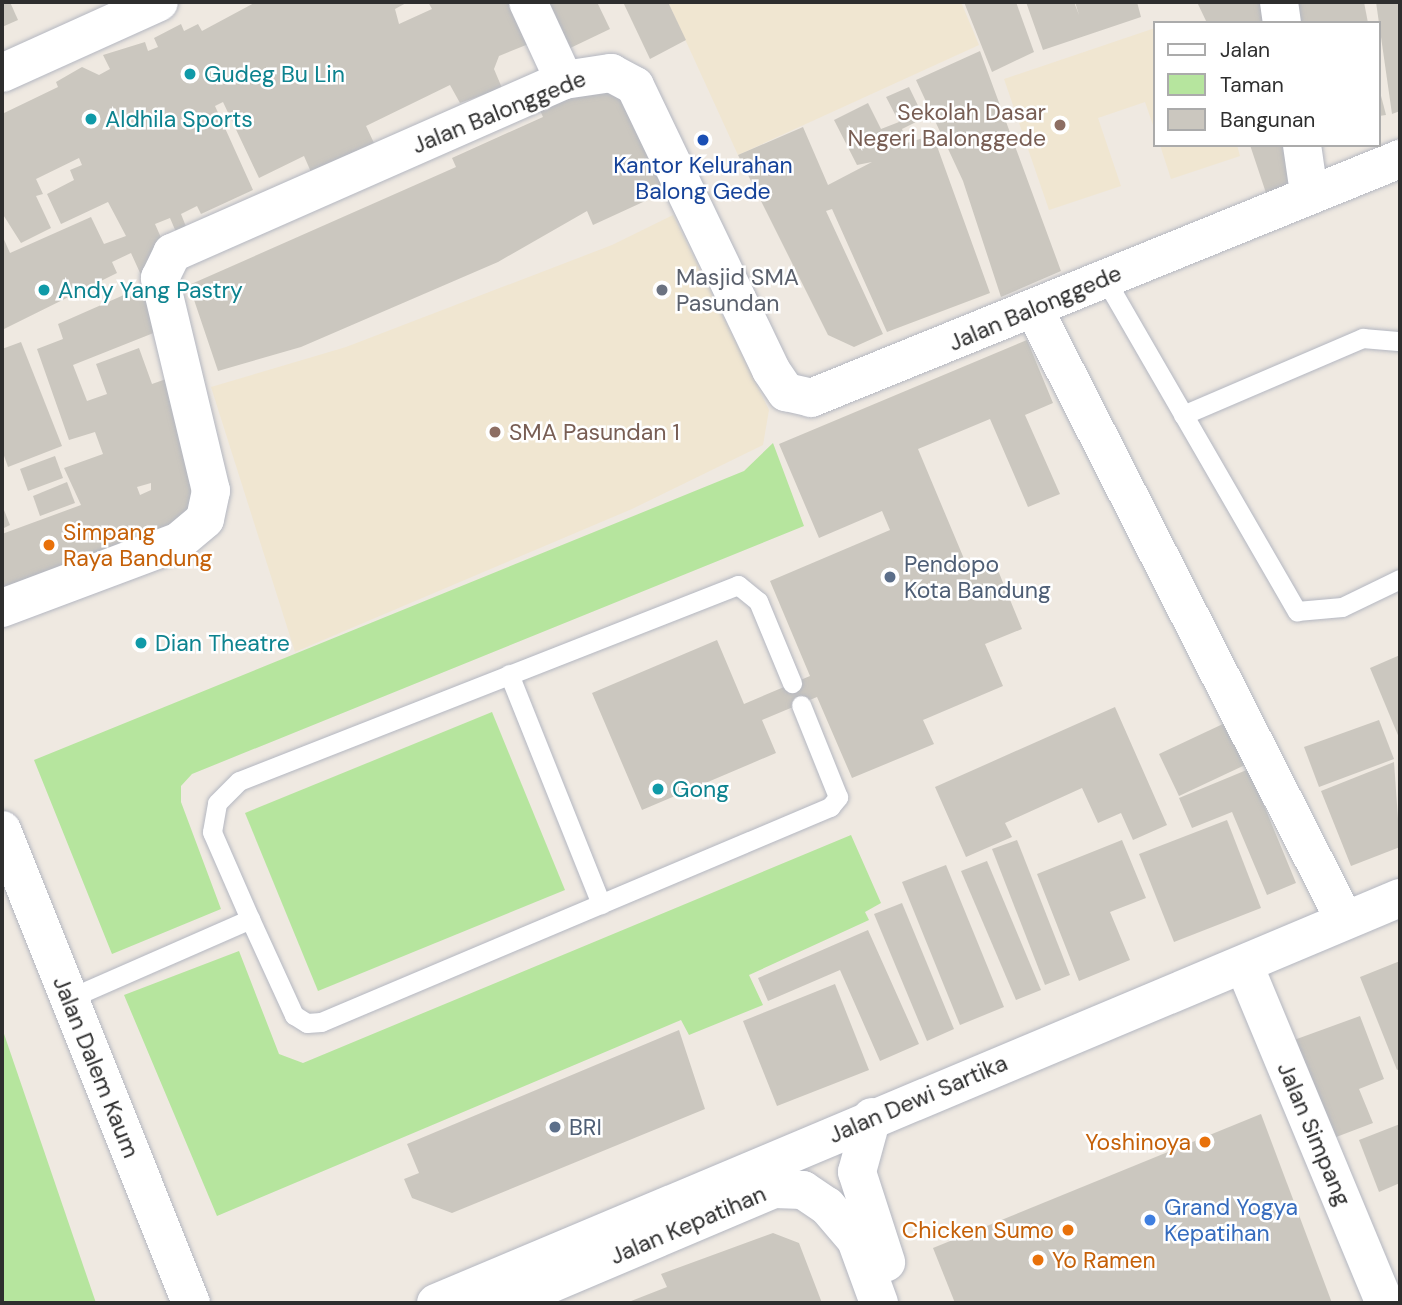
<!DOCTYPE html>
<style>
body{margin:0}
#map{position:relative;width:1402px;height:1305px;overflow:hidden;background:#efe9e1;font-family:"DM Sans",sans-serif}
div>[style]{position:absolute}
.education>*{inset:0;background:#f0e6d1}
.green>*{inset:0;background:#b6e59e}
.building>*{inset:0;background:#cbc7bf}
.roads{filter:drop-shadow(0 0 2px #b4b7c1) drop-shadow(0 0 2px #b4b7c1)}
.service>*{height:19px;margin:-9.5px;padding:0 9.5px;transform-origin:9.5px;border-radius:9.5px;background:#fff}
.minor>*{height:38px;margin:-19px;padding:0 19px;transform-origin:19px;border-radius:19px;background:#fff}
.tertiary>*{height:38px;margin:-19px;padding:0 19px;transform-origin:19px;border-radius:19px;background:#fff}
.secondary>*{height:38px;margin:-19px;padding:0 19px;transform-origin:19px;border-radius:19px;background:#fff}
.dots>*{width:19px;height:19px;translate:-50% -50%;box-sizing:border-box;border:4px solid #fff;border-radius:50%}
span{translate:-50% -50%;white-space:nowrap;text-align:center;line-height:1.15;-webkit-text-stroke:5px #fff;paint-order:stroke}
.culture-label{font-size:23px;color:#0d838f}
.left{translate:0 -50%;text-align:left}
.street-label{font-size:23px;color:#2e2e2e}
.education-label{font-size:23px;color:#785e54}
.right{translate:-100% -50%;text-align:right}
.transit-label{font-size:23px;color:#164399}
.worship-label{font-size:23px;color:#5b616d}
.food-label{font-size:23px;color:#c56008}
.service-label{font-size:23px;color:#4e5e75}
.shop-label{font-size:23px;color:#366cbe}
.frame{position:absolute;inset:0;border:4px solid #2e2e2e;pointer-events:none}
.legend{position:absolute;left:1153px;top:21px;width:228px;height:126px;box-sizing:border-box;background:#fff;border:2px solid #ababab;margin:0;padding:9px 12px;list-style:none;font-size:21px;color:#2e2e2e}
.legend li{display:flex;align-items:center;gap:14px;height:35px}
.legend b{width:35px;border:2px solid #ababab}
</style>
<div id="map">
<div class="education">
<div style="clip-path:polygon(668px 2px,961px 2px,979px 45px,738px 155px)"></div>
<div style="clip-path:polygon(1155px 28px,1155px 131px,1145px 102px,1098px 118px,1121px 186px,1049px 210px,1004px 79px)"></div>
<div style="clip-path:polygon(1160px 145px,1237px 145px,1240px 156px,1171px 179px)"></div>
<div style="clip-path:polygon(673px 215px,769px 410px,763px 445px,632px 509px,295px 652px,211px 387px,346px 347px,612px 245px)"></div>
</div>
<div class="green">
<div style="clip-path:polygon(773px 443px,804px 526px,192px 774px,181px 786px,181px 802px,221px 909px,112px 954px,34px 760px,744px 471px)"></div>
<div style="clip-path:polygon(492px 712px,565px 890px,318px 991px,245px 813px)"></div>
<div style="clip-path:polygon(851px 835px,881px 903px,865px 912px,869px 920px,749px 975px,763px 1005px,689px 1035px,681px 1020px,217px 1216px,124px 995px,239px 951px,279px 1054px,303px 1063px)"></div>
<div style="clip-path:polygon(2px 1028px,96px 1303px,2px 1303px)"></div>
</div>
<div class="building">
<div style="clip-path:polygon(2px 2px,10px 2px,18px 20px,2px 27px)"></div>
<div style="clip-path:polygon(256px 2px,408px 2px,395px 9px,399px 24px,432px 9px,428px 2px,524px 2px,541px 39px,499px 56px,494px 69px,502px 88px,460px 103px,450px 85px,366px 126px,374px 143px,311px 172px,304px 156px,259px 178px,223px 102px,215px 106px,253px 190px,201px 214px,197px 206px,181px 214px,189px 234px,179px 239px,170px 218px,155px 224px,166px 249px,141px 275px,131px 253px,112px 262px,117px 273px,2px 330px,2px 235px,10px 253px,91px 217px,104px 244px,126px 236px,108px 202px,61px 224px,47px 194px,74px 180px,70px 170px,82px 165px,79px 158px,36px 179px,43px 194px,36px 196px,51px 228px,21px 243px,2px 213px,2px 114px,58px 87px,56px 82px,82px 67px,99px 75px,110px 69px,103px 55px,145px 42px,148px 51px,158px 47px,154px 38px,181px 24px,184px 31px,198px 24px,202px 31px)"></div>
<div style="clip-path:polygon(540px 2px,597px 2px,610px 29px,564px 51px)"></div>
<div style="clip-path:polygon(623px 2px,668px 2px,686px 40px,650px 59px)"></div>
<div style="clip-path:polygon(964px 2px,1016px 2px,1034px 52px,992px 72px)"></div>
<div style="clip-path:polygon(1026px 2px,1074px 2px,1079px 15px,1075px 2px,1137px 2px,1141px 17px,1043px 50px)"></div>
<div style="clip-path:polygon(1197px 2px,1268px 2px,1273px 23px,1207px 23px)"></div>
<div style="clip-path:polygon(1295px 2px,1364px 2px,1368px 23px,1298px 23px)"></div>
<div style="clip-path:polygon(1376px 2px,1400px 2px,1400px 111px,1392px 114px)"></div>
<div style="clip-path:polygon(980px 51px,1061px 271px,1001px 297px,963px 181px,916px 80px)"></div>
<div style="clip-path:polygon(589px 87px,622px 97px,667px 191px,593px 225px,587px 211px,498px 262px,301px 347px,218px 371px,189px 285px,456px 167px,452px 158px,543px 117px,538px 106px)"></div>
<div style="clip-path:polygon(909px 87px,924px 118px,902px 129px,907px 143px,933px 135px,990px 293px,887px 332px,832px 209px,826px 211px,883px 334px,854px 347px,828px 335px,738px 155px,803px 127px,828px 185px,872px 162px,857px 165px,834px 120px,868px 103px,881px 129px,899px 122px,886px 97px)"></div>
<div style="clip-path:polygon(1379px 88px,1386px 115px,1379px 116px)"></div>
<div style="clip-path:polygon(1250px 145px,1294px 145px,1298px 186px,1268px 199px)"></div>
<div style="clip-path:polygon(evenodd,142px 287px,156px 332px,73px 365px,87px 401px,107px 394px,96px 364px,139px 348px,152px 384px,169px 378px,199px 487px,182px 522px,2px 593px,2px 534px,81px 505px,64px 468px,103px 454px,95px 432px,69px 440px,37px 349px,63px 339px,58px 324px,142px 287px,151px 483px,151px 490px,140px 495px,137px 487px,151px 483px)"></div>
<div style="clip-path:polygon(1027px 340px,1053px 403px,1025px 415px,1060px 494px,1028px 507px,990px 419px,918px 449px,970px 573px,995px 563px,1022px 629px,985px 644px,1003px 686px,923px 720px,934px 744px,852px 778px,817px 697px,762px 720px,776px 753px,642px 810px,592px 693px,717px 640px,744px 704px,810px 676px,770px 581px,890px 530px,882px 511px,819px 538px,779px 444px)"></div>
<div style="clip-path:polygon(21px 342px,62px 446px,8px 467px,2px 450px,2px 349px)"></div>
<div style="clip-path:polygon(55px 456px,63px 478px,28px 491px,20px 469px)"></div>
<div style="clip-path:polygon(67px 482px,75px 503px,40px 516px,33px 496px)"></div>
<div style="clip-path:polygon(2px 505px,10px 525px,2px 529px)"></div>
<div style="clip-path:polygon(1400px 655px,1400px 740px,1370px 668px)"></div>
<div style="clip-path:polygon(1115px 707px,1167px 825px,1133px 840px,1121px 813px,1098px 823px,1082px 788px,1005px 823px,1012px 837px,966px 857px,935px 787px)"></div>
<div style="clip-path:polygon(1379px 720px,1394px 759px,1319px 787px,1304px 747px)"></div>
<div style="clip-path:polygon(1225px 723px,1245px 765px,1179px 796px,1159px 754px)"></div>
<div style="clip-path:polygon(1394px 762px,1400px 847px,1351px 866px,1321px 791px)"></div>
<div style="clip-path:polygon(1249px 769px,1296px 883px,1267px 895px,1232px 812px,1192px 828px,1179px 798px)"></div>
<div style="clip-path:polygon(1227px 820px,1261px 908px,1174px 942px,1139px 854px)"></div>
<div style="clip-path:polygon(1017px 840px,1070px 975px,1045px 985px,992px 849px)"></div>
<div style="clip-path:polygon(1122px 840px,1146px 898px,1110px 912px,1130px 960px,1079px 981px,1037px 874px)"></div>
<div style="clip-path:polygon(987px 861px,1041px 990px,1016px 1000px,961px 871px)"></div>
<div style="clip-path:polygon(946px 865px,1004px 1007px,960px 1025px,902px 882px)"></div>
<div style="clip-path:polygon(902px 903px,954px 1029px,927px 1041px,874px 914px)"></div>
<div style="clip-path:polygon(868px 930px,919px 1044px,880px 1061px,840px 970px,768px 1001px,758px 978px)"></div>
<div style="clip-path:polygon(1400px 961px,1400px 1069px,1397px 1070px,1360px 977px)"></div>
<div style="clip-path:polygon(835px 984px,869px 1070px,777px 1106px,743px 1021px)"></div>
<div style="clip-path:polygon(1360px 1016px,1384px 1079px,1359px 1089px,1373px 1123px,1331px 1139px,1294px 1040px)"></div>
<div style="clip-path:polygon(679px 1030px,705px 1109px,452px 1213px,412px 1198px,404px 1179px,419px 1173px,407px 1144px)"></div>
<div style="clip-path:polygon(1261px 1114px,1332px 1303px,955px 1303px,933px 1248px)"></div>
<div style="clip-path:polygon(1400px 1124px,1400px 1183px,1379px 1192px,1359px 1140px)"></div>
<div style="clip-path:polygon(773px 1233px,799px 1243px,822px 1303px,626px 1303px,667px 1287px,661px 1274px)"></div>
</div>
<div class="roads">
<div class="service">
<div style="left:1105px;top:279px;width:384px;rotate:60deg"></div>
<div style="left:1297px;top:611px;width:45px;rotate:-5.1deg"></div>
<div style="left:1342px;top:607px;width:64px;rotate:-25.8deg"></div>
<div style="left:1183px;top:415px;width:196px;rotate:-23.2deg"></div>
<div style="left:1363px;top:338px;width:37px;rotate:5deg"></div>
<div style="left:509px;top:674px;width:248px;rotate:68.2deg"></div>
<div style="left:250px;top:919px;width:106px;rotate:65.4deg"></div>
<div style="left:294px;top:1015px;width:15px;rotate:32deg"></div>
<div style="left:307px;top:1023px;width:14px;rotate:-4deg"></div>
<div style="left:321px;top:1022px;width:553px;rotate:-22.9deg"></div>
<div style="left:830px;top:807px;width:13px;rotate:-51deg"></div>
<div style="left:838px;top:797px;width:99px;rotate:-111.9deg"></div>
<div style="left:68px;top:999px;width:199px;rotate:-23.7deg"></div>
<div style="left:250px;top:919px;width:95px;rotate:-113.6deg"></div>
<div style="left:212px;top:832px;width:29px;rotate:-80deg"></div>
<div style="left:217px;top:803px;width:31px;rotate:-45deg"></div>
<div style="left:239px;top:781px;width:536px;rotate:-21.44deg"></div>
<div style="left:738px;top:585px;width:26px;rotate:39deg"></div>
<div style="left:758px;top:601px;width:89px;rotate:67.5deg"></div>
</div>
<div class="minor">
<div style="left:528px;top:2px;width:86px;rotate:65.2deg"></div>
<div style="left:1279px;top:2px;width:21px;rotate:82deg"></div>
<div style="left:2px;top:73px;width:172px;rotate:-24.3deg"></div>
<div style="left:1302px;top:145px;width:49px;rotate:81.7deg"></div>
<div style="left:1034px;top:309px;width:686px;rotate:63.06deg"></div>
<div style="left:1244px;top:965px;width:366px;rotate:67.4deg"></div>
</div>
<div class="tertiary">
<div style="left:2px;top:608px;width:188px;rotate:-20.6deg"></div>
<div style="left:178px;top:542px;width:35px;rotate:-40deg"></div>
<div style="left:205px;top:519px;width:29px;rotate:-78deg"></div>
<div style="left:211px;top:491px;width:219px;rotate:-103.5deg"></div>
<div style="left:160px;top:278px;width:28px;rotate:-64deg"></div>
<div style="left:172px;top:253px;width:428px;rotate:-23.8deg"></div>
<div style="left:564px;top:80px;width:48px;rotate:-8.5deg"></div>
<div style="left:611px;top:73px;width:27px;rotate:28deg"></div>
<div style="left:635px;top:86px;width:315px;rotate:64.4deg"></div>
<div style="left:771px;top:370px;width:27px;rotate:56deg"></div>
<div style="left:786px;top:392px;width:26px;rotate:13deg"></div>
<div style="left:811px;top:398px;width:636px;rotate:-22.09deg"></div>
<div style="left:872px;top:1117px;width:57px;rotate:105.3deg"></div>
<div style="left:857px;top:1172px;width:95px;rotate:72.1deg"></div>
<div style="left:505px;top:1303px;width:292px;rotate:-23deg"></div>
<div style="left:774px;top:1189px;width:29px;rotate:2deg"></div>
<div style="left:803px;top:1190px;width:29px;rotate:34deg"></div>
<div style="left:827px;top:1206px;width:45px;rotate:49.5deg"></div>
<div style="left:856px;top:1240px;width:67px;rotate:69.9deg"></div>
</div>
<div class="secondary">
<div style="left:2px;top:830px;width:509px;rotate:68.22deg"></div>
<div style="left:436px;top:1303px;width:1046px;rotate:-22.79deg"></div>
</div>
</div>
<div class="dots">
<div style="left:190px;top:74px;background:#0f9aa8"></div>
<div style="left:91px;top:119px;background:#0f9aa8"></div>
<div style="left:1060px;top:125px;background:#8d6e63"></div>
<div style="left:703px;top:140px;background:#1a4fb4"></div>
<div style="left:44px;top:290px;background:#0f9aa8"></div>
<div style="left:662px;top:290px;background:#6b7280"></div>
<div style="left:495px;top:432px;background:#8d6e63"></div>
<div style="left:49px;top:545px;background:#e8710a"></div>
<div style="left:890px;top:577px;background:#5c6f8a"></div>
<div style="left:141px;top:643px;background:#0f9aa8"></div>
<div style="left:658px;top:789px;background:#0f9aa8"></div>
<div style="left:555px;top:1127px;background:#5c6f8a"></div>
<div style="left:1205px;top:1142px;background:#e8710a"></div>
<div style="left:1150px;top:1220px;background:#3f7fe0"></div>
<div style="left:1068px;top:1230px;background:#e8710a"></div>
<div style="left:1038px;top:1260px;background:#e8710a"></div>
</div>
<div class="culture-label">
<span class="left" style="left:204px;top:74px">Gudeg Bu Lin</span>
<span class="left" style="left:105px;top:119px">Aldhila Sports</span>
<span class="left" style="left:58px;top:290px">Andy Yang Pastry</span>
<span class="left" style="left:155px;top:643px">Dian Theatre</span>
<span class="left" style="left:672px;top:789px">Gong</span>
</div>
<div class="street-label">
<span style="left:499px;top:112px;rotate:-22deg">Jalan Balonggede</span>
<span style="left:1035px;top:308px;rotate:-23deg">Jalan Balonggede</span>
<span style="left:96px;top:1067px;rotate:68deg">Jalan Dalem Kaum</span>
<span style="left:918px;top:1099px;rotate:-23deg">Jalan Dewi Sartika</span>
<span style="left:1314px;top:1134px;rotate:67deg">Jalan Simpang</span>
<span style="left:688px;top:1225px;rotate:-23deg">Jalan Kepatihan</span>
</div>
<div class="education-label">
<span class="right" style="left:1046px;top:125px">Sekolah Dasar<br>Negeri Balonggede</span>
<span class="left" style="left:509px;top:432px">SMA Pasundan 1</span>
</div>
<div class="transit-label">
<span style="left:703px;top:178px">Kantor Kelurahan<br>Balong Gede</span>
</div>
<div class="worship-label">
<span class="left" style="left:676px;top:290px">Masjid SMA<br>Pasundan</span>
</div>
<div class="food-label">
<span class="left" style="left:63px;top:545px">Simpang<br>Raya Bandung</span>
<span class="right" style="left:1191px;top:1142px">Yoshinoya</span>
<span class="right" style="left:1054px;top:1230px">Chicken Sumo</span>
<span class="left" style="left:1052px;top:1260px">Yo Ramen</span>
</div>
<div class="service-label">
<span class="left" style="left:904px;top:577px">Pendopo<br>Kota Bandung</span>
<span class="left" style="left:569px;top:1127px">BRI</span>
</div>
<div class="shop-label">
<span class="left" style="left:1164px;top:1220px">Grand Yogya<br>Kepatihan</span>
</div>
<div class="frame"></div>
<ul class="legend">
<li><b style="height:9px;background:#fff"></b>Jalan</li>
<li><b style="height:19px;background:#b6e59e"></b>Taman</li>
<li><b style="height:19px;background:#cbc7bf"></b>Bangunan</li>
</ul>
</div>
